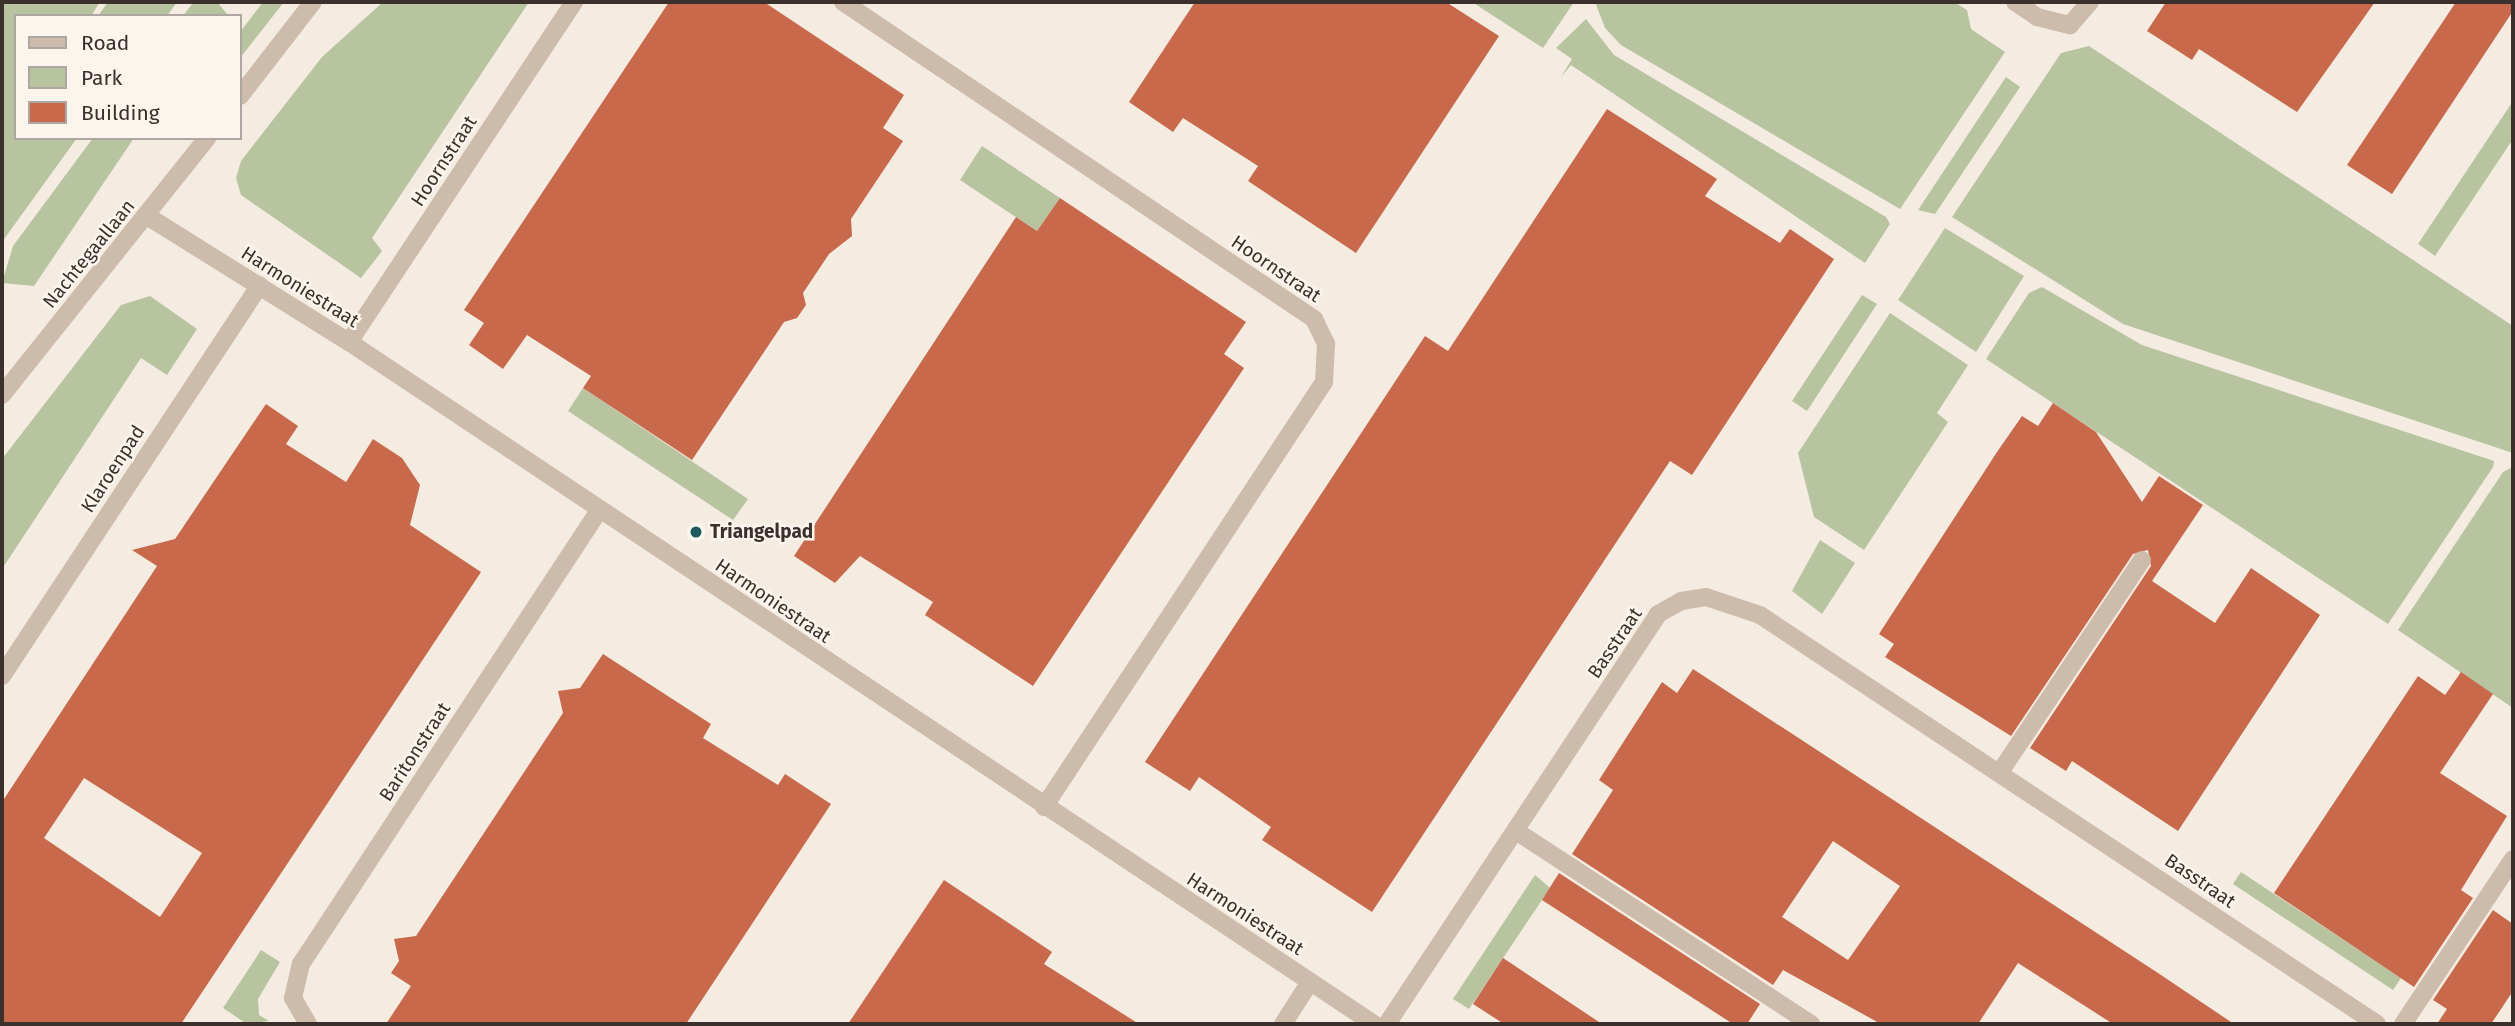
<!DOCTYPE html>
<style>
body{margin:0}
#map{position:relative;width:2515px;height:1026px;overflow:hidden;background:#f4ebe1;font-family:"Fira Sans",sans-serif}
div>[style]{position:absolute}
.green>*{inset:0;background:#b8c4a0}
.building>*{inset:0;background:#c8694b}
.service>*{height:18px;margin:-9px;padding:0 9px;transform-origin:9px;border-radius:9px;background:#cdbbac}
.minor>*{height:18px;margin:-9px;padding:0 9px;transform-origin:9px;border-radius:9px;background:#cdbbac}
.dots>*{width:19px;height:19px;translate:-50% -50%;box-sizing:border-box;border:4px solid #fbf5ee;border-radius:50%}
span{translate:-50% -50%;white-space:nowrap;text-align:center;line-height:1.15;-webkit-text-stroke:5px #fbf5ee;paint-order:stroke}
.street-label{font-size:19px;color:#3b302b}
.poi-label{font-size:19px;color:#3b302b;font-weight:700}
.left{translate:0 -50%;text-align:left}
.frame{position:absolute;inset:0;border:4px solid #3b302b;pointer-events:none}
.legend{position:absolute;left:14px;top:14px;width:228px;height:126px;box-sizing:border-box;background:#fbf5ee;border:2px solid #aea6a0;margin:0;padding:9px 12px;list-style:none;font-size:21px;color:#3b302b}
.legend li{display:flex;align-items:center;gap:14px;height:35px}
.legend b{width:35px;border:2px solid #aea6a0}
</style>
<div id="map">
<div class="green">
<div style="clip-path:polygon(2px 2px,100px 2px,91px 16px,16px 16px,16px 138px,77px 138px,2px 242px)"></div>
<div style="clip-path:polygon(108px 2px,177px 2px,167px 16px,98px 16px)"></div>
<div style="clip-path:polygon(217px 2px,229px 16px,183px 16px,192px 4px)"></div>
<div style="clip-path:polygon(263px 2px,284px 2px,240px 58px,240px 32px)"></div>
<div style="clip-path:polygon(383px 2px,529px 2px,372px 238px,382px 251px,361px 278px,241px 195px,236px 178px,241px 161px,322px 57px)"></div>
<div style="clip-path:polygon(1472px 2px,1574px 2px,1543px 48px)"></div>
<div style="clip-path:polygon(1595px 2px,1954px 2px,1967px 10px,1971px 29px,2005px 52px,1900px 209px,1621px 45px,1605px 28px)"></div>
<div style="clip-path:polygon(1586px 19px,1614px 55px,1886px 217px,1890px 224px,1865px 263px,1571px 65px,1561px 77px,1572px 59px,1556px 48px)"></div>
<div style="clip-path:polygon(2089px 46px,2513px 326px,2513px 453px,2123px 324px,1952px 217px,2061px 53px)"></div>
<div style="clip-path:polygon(2006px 77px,2020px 87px,1935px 214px,1918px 210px)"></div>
<div style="clip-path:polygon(2513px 101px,2513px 139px,2435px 256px,2418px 244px)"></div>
<div style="clip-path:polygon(93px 138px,134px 138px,34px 286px,2px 283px,13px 246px)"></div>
<div style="clip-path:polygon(982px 146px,1060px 198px,1037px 231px,960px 180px)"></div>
<div style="clip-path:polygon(1945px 228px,2024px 276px,1976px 352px,1898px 300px)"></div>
<div style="clip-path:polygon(2042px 287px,2142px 345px,2494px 461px,2493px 467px,2388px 624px,1986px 359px,2029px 293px)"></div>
<div style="clip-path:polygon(1862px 295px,1877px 304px,1807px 411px,1792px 401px)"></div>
<div style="clip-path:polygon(150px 296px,197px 329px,167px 375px,141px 358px,2px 569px,2px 459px,121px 305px)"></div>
<div style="clip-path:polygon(1890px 313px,1968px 365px,1937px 413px,1948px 422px,1864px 550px,1814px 517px,1798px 453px)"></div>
<div style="clip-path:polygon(583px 388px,748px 499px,733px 520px,568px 411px)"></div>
<div style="clip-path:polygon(2513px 467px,2513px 708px,2398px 630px,2503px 472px)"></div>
<div style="clip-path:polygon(1820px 540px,1855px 563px,1822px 614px,1792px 591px)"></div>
<div style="clip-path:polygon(2241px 872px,2401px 978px,2393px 990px,2233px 884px)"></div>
<div style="clip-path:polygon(1535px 875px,1550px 888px,1469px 1009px,1453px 999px)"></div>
<div style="clip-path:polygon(261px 950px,280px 962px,258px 999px,259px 1015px,269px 1021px,247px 1024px,223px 1008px)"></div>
</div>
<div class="building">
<div style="clip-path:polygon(669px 2px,764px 2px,904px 95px,883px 128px,903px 141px,851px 219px,852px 236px,829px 254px,803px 293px,806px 305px,797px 318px,784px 322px,692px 460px,583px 388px,591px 376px,527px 335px,503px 369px,469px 345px,484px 323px,464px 310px)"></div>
<div style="clip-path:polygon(1195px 2px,1446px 2px,1499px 36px,1356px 253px,1248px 181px,1258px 166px,1183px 118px,1173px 132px,1129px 102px)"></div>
<div style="clip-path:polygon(2166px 2px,2375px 2px,2297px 112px,2199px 49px,2192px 60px,2147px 31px)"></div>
<div style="clip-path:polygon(2456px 2px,2513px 2px,2513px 11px,2392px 194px,2347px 165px)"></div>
<div style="clip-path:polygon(1607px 109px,1717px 179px,1705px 196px,1780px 243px,1790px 229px,1834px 259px,1692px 475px,1670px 461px,1372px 912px,1262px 840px,1271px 827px,1199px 777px,1190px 791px,1145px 762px,1425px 336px,1448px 351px)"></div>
<div style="clip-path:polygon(1060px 198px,1246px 322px,1224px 354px,1244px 368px,1033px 686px,925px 615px,933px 602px,860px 556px,835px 583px,794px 556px,1016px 217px,1037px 231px)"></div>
<div style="clip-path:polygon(2053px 403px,2096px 432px,2142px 502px,2159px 476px,2203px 505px,2152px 581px,2215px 623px,2251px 568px,2320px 615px,2178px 831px,2072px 761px,2066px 771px,2030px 748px,2151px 566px,2148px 550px,2133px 554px,2011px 736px,1885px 657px,1894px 644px,1879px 634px,1997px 452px,2022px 416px,2038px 426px)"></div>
<div style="clip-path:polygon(evenodd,266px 404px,298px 426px,286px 444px,346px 482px,373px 439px,402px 458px,420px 485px,410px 525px,481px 572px,181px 1024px,2px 1024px,2px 802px,157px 566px,132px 550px,175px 539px,266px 404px,84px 778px,202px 853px,160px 917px,44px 838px,84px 778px)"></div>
<div style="clip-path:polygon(603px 654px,711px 724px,703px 738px,778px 785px,785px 774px,831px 804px,686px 1024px,386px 1024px,411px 986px,391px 973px,399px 961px,394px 939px,416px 936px,563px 713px,558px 691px,580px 688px)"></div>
<div style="clip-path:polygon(evenodd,1693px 669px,2158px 973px,2234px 1024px,2113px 1024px,2018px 963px,1978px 1024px,1881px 1024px,1783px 970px,1773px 985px,1572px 854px,1613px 790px,1599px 780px,1662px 682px,1677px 693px,1693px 669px,1833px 841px,1900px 886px,1848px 960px,1782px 917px,1833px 841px)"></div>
<div style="clip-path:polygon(2461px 672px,2493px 694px,2440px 773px,2507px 816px,2461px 890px,2473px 898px,2414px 987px,2274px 893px,2418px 676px,2445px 695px)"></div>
<div style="clip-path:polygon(1559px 873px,1760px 1004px,1747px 1024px,1733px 1024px,1542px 900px)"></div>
<div style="clip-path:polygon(944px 880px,1052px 952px,1044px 964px,1139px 1024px,848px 1024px)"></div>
<div style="clip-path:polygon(2493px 910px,2513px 924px,2513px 991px,2491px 1024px,2437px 1024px,2447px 1009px,2433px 1000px)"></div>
<div style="clip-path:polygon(1503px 958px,1602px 1024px,1504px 1024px,1473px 1004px)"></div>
</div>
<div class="service">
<div style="left:1516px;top:831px;width:353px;rotate:33.2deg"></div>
</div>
<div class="minor">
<div style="left:843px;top:2px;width:568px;rotate:33.94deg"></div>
<div style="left:1314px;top:319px;width:28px;rotate:64deg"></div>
<div style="left:1326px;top:344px;width:38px;rotate:93deg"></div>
<div style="left:1324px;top:382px;width:509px;rotate:123.38deg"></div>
<div style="left:2015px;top:2px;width:27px;rotate:34deg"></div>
<div style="left:2037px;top:17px;width:34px;rotate:14deg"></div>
<div style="left:2070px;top:25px;width:30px;rotate:-49deg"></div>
<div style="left:240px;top:96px;width:119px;rotate:-52.2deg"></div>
<div style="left:147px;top:216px;width:238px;rotate:32deg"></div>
<div style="left:349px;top:342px;width:1231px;rotate:33.64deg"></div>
<div style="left:349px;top:342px;width:408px;rotate:-56.5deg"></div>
<div style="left:2px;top:395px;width:329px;rotate:-51.4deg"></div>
<div style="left:2px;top:676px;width:468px;rotate:-56.6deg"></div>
<div style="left:2000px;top:772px;width:255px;rotate:-56.2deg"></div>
<div style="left:308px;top:1024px;width:30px;rotate:-120deg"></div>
<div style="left:293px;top:998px;width:35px;rotate:-77deg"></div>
<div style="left:301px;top:964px;width:544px;rotate:-56.69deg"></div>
<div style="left:1283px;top:1024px;width:50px;rotate:-57.3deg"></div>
<div style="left:1387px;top:1024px;width:491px;rotate:-56.5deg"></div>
<div style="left:1658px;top:614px;width:26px;rotate:-29deg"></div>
<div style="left:1681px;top:601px;width:25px;rotate:-9deg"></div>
<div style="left:1706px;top:597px;width:57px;rotate:18.4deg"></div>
<div style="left:1760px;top:615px;width:740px;rotate:33.54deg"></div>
<div style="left:2403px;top:1024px;width:198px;rotate:-56.3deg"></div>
</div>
<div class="dots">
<div style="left:696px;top:532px;background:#1f5a5e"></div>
</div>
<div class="street-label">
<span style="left:444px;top:161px;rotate:-57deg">Hoornstraat</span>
<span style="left:89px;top:254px;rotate:-51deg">Nachtegaallaan</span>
<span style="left:1276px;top:269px;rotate:34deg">Hoornstraat</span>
<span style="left:300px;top:287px;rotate:32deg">Harmoniestraat</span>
<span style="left:113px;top:469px;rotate:-57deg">Klaroenpad</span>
<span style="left:773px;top:601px;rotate:34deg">Harmoniestraat</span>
<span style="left:1615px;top:643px;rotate:-56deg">Basstraat</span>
<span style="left:415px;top:752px;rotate:-57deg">Baritonstraat</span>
<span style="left:2200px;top:881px;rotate:34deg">Basstraat</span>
<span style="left:1245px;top:914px;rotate:33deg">Harmoniestraat</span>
</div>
<div class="poi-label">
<span class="left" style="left:710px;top:532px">Triangelpad</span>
</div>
<div class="frame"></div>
<ul class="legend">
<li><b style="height:9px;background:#cdbbac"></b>Road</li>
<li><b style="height:19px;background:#b8c4a0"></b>Park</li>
<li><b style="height:19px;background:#c8694b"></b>Building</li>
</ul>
</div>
